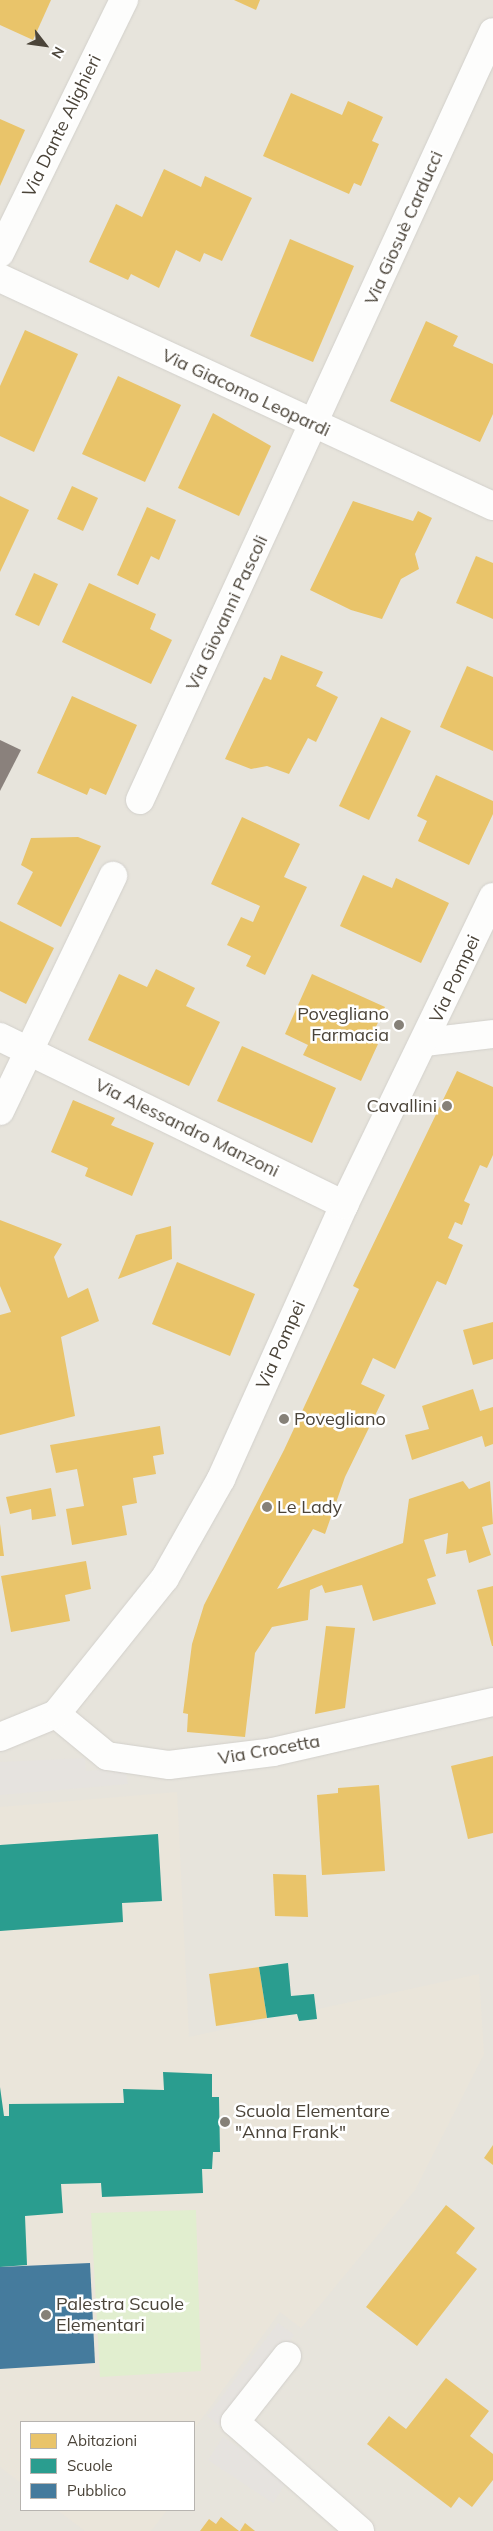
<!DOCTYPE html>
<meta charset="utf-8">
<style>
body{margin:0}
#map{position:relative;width:493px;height:2531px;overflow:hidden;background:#f4f2ee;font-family:Mulish,sans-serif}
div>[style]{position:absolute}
.residential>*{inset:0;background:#e7e4dc}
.education>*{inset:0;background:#eae5da}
.green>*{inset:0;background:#e1eecf}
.parking>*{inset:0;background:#e6e3df}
.homes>*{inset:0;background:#e9c46a}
.schools>*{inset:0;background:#2a9d8f}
.public>*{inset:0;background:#457b9d}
.industry>*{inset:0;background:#8a817c}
.roads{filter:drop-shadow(0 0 1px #d2d0cb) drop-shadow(0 0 1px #d2d0cb)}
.minor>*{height:28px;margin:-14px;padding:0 14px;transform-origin:14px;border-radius:14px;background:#fdfdfc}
.dots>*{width:14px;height:14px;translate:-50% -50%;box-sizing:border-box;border:2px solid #fff;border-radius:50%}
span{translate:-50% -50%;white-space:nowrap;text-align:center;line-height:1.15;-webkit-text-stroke:5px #fff;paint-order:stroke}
.street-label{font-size:18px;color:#4b4439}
.poi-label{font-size:18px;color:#4b4439}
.right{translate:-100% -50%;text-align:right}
.left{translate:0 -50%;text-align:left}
.legend{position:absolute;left:20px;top:2421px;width:175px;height:90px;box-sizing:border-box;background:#fff;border:1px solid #b7b4b0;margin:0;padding:6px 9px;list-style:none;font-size:15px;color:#4b4439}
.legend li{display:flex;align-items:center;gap:10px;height:25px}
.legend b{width:25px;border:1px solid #b7b4b0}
.north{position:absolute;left:20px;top:20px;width:50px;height:50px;-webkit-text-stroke:4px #fff;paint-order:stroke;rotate:120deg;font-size:14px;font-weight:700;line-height:20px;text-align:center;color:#4b4439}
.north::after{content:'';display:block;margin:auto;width:18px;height:22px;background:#4b4439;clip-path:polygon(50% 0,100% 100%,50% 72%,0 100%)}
</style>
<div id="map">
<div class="residential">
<div style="clip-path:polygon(evenodd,0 0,493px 0,493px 2531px,0 2531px,0 0,21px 2422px,194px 2422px,194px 2510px,21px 2510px,21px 2422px)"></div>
</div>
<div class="education">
<div style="clip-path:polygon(177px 1792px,189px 2037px,479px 1974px,484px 2054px,415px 2190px,301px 2328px,280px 2312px,194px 2429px,194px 2422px,21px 2422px,21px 2483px,0 2467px,0 1807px)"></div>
<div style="clip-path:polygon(57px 2510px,167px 2510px,151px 2531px,85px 2531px)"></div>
</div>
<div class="green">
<div style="clip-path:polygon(196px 2210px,201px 2371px,100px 2377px,91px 2213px)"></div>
</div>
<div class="parking">
<div style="clip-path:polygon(85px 1758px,86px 1771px,125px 1768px,128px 1784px,0 1795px,0 1762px)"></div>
<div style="clip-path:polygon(278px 2323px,294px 2335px,224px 2429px,207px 2416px)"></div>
<div style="clip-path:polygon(223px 2437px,288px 2480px,273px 2503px,208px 2460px)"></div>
</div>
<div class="homes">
<div style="clip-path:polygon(0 0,51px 0,33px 40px,0 25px)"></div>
<div style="clip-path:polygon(234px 0,260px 0,256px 10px)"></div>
<div style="clip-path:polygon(291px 93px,342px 115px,348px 101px,383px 117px,372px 141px,379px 144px,361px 186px,354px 183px,349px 194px,263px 156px)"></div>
<div style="clip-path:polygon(0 119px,25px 130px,0 186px)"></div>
<div style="clip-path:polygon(164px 169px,201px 187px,205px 176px,252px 198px,222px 261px,204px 253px,200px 262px,176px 250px,159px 288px,131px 274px,128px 280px,89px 262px,116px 204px,142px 217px)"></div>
<div style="clip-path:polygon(290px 239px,354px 266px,313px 362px,250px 336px)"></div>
<div style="clip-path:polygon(426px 321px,458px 336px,453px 346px,493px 364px,493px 414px,480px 442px,390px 401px)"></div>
<div style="clip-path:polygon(25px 330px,78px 354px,34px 452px,0 436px,0 386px)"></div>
<div style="clip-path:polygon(118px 376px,181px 405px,145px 482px,82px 454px)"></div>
<div style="clip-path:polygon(213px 413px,271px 446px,239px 516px,178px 488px)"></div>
<div style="clip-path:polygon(72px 486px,98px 498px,83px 531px,57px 519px)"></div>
<div style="clip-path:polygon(0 496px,29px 510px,0 572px)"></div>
<div style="clip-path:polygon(353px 501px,413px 521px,418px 511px,432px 518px,415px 554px,419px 569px,401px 579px,382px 619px,351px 610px,310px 590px)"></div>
<div style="clip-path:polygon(147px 507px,176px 520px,159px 560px,151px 556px,138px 585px,117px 575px)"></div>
<div style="clip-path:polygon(476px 556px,493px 563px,493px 619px,456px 603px)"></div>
<div style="clip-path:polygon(34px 573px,58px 584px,39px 626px,15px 615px)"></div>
<div style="clip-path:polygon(89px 583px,156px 614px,150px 629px,172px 640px,151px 684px,62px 642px)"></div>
<div style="clip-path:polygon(281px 655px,323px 672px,316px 686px,338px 697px,316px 742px,308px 738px,289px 774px,267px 766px,251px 769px,225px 759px,264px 677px,271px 680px)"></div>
<div style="clip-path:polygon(467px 666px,493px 677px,493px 751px,440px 727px)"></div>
<div style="clip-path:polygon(72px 696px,137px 725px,106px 795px,90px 788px,87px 795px,37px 773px)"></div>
<div style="clip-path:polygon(381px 717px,411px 731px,369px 820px,339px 806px)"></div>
<div style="clip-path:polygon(436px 775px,493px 801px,493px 814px,469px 865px,418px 841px,427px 821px,417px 816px)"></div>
<div style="clip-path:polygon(242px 817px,300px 844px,284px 877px,307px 887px,265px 975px,246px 966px,251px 956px,227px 945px,241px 917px,253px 922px,260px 906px,211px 884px)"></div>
<div style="clip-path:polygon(78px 837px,101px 846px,61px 927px,17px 904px,33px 872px,21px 865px,31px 838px)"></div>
<div style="clip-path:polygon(363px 875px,392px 888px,396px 878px,449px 903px,421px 963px,340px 926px)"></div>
<div style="clip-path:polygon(0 921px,54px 948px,26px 1004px,0 991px)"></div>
<div style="clip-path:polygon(156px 969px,195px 988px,186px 1006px,220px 1022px,189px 1086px,88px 1040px,119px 974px,147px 987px)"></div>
<div style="clip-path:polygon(312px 974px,385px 1007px,370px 1040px,378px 1044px,361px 1081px,303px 1055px,308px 1045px,285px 1034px)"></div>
<div style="clip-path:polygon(242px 1046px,336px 1088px,312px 1143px,217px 1101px)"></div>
<div style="clip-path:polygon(457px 1071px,493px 1087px,493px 1155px,487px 1168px,480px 1165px,464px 1201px,470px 1204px,462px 1225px,455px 1222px,448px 1238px,463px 1245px,446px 1285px,437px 1281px,395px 1369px,373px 1358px,361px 1384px,385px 1395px,345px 1477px,325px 1534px,313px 1529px,277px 1589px,403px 1543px,409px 1499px,463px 1481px,469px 1489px,490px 1481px,493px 1524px,482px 1527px,491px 1555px,469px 1563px,466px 1550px,446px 1554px,448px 1533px,424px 1540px,436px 1576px,427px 1579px,436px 1604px,373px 1621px,362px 1585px,325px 1593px,322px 1585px,310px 1590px,308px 1620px,272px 1627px,255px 1653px,245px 1737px,187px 1732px,188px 1714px,183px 1713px,192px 1644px,204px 1605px,284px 1450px,359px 1289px,353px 1286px)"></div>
<div style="clip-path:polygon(73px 1100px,115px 1118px,111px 1125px,154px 1143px,132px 1196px,85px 1176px,88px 1168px,51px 1152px)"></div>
<div style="clip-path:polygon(0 1220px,62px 1244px,54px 1257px,68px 1298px,88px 1288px,99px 1321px,61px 1337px,75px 1416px,0 1435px,0 1315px,11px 1312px,0 1286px)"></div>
<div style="clip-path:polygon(171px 1226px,172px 1259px,118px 1279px,136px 1235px)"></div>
<div style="clip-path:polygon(177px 1262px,255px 1294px,230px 1356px,152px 1324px)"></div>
<div style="clip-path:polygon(493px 1322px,493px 1359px,473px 1365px,463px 1330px)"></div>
<div style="clip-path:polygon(473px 1389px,480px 1411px,493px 1407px,493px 1444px,485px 1447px,482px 1436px,412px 1460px,405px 1435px,429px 1429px,422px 1406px)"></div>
<div style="clip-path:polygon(160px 1426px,164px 1454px,153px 1456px,156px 1474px,133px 1478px,137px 1503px,122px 1506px,127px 1535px,72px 1545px,66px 1509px,84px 1506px,77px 1469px,56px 1473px,50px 1445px)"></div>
<div style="clip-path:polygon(51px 1488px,56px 1516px,32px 1520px,31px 1509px,10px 1514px,6px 1497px)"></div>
<div style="clip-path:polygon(0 1524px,4px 1556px,0 1556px)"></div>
<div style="clip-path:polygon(86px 1561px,91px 1589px,65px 1595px,70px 1621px,11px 1632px,1px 1576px)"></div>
<div style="clip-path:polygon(493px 1586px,493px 1646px,492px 1646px,477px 1590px)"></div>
<div style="clip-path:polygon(326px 1626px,355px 1628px,345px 1708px,315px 1714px)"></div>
<div style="clip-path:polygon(493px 1756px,493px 1833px,468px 1839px,451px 1766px)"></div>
<div style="clip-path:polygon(379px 1785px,385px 1871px,322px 1875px,317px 1795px,338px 1793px,338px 1788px)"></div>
<div style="clip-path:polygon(273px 1874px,306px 1875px,308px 1917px,275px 1916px)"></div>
<div style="clip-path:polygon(259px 1967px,267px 2018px,216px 2026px,209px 1974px)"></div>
<div style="clip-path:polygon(493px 2145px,493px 2165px,484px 2158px)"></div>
<div style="clip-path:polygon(446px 2205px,475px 2228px,456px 2253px,477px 2269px,417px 2346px,366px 2307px)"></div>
<div style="clip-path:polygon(446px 2378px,489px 2411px,470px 2436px,493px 2454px,493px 2480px,472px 2507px,459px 2497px,451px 2508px,367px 2444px,389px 2416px,406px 2429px)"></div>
<div style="clip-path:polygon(221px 2517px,239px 2531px,200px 2531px,209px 2519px,216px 2524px)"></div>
<div style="clip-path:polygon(245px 2523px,255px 2531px,240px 2531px)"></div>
</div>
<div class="schools">
<div style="clip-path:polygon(158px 1834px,162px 1901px,122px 1903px,123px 1922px,0 1931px,0 1845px)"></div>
<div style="clip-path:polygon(288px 1963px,291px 1996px,314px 1994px,317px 2019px,299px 2021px,297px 2014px,267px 2018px,259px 1967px)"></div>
<div style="clip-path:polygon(163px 2072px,212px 2074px,212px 2097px,219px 2097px,220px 2152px,213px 2152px,212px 2169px,202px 2169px,203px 2193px,102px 2197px,101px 2183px,61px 2184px,63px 2213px,25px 2216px,27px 2265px,0 2267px,0 2087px,4px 2116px,9px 2116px,9px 2104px,124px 2103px,123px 2089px,164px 2090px)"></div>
</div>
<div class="public">
<div style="clip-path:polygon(90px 2263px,95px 2363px,0 2369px,0 2267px)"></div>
</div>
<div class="industry">
<div style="clip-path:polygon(0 740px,21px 750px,0 791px)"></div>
</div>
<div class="roads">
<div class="minor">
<div style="left:0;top:253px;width:282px;rotate:-63.9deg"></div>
<div style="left:0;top:278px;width:543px;rotate:24.82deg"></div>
<div style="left:140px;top:800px;width:845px;rotate:-65.31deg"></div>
<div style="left:0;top:1037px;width:383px;rotate:26deg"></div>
<div style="left:426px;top:1042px;width:67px;rotate:-6.8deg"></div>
<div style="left:0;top:1111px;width:261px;rotate:-64.3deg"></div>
<div style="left:56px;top:1714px;width:66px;rotate:39.5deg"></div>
<div style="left:107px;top:1756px;width:63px;rotate:8.3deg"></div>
<div style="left:169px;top:1765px;width:105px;rotate:-7.1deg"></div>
<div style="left:273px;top:1752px;width:226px;rotate:-12.8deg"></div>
<div style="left:0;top:1737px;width:61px;rotate:-22.3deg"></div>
<div style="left:56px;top:1714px;width:174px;rotate:-51.3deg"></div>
<div style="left:165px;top:1578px;width:114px;rotate:-60.5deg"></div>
<div style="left:221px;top:1479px;width:300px;rotate:-65.8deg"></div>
<div style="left:344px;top:1205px;width:342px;rotate:-64.2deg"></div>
<div style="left:287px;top:2356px;width:84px;rotate:128.2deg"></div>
<div style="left:235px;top:2422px;width:166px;rotate:41.1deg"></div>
</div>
</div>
<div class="dots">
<div style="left:399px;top:1025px;background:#868178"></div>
<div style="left:447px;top:1106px;background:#868178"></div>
<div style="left:284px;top:1419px;background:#868178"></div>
<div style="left:267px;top:1507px;background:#868178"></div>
<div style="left:225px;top:2122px;background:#868178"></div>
<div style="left:46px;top:2315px;background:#868178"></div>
</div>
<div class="street-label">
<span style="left:62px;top:126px;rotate:-64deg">Via Dante Alighieri</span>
<span style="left:404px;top:228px;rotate:-66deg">Via Giosuè Carducci</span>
<span style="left:246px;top:393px;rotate:25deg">Via Giacomo Leopardi</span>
<span style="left:227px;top:613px;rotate:-65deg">Via Giovanni Pascoli</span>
<span style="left:455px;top:979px;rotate:-65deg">Via Pompei</span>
<span style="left:187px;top:1128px;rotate:26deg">Via Alessandro Manzoni</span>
<span style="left:281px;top:1345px;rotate:-66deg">Via Pompei</span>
<span style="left:269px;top:1750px;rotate:-10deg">Via Crocetta</span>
</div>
<div class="poi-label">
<span class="right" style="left:389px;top:1025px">Povegliano<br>Farmacia</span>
<span class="right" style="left:437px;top:1106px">Cavallini</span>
<span class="left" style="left:294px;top:1419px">Povegliano</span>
<span class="left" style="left:277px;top:1507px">Le Lady</span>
<span class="left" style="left:235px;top:2122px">Scuola Elementare<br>"Anna Frank"</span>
<span class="left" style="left:56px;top:2315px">Palestra Scuole<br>Elementari</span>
</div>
<ul class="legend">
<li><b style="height:14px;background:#e9c46a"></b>Abitazioni</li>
<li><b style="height:14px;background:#2a9d8f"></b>Scuole</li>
<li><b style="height:14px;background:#457b9d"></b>Pubblico</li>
</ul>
<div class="north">N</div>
</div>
